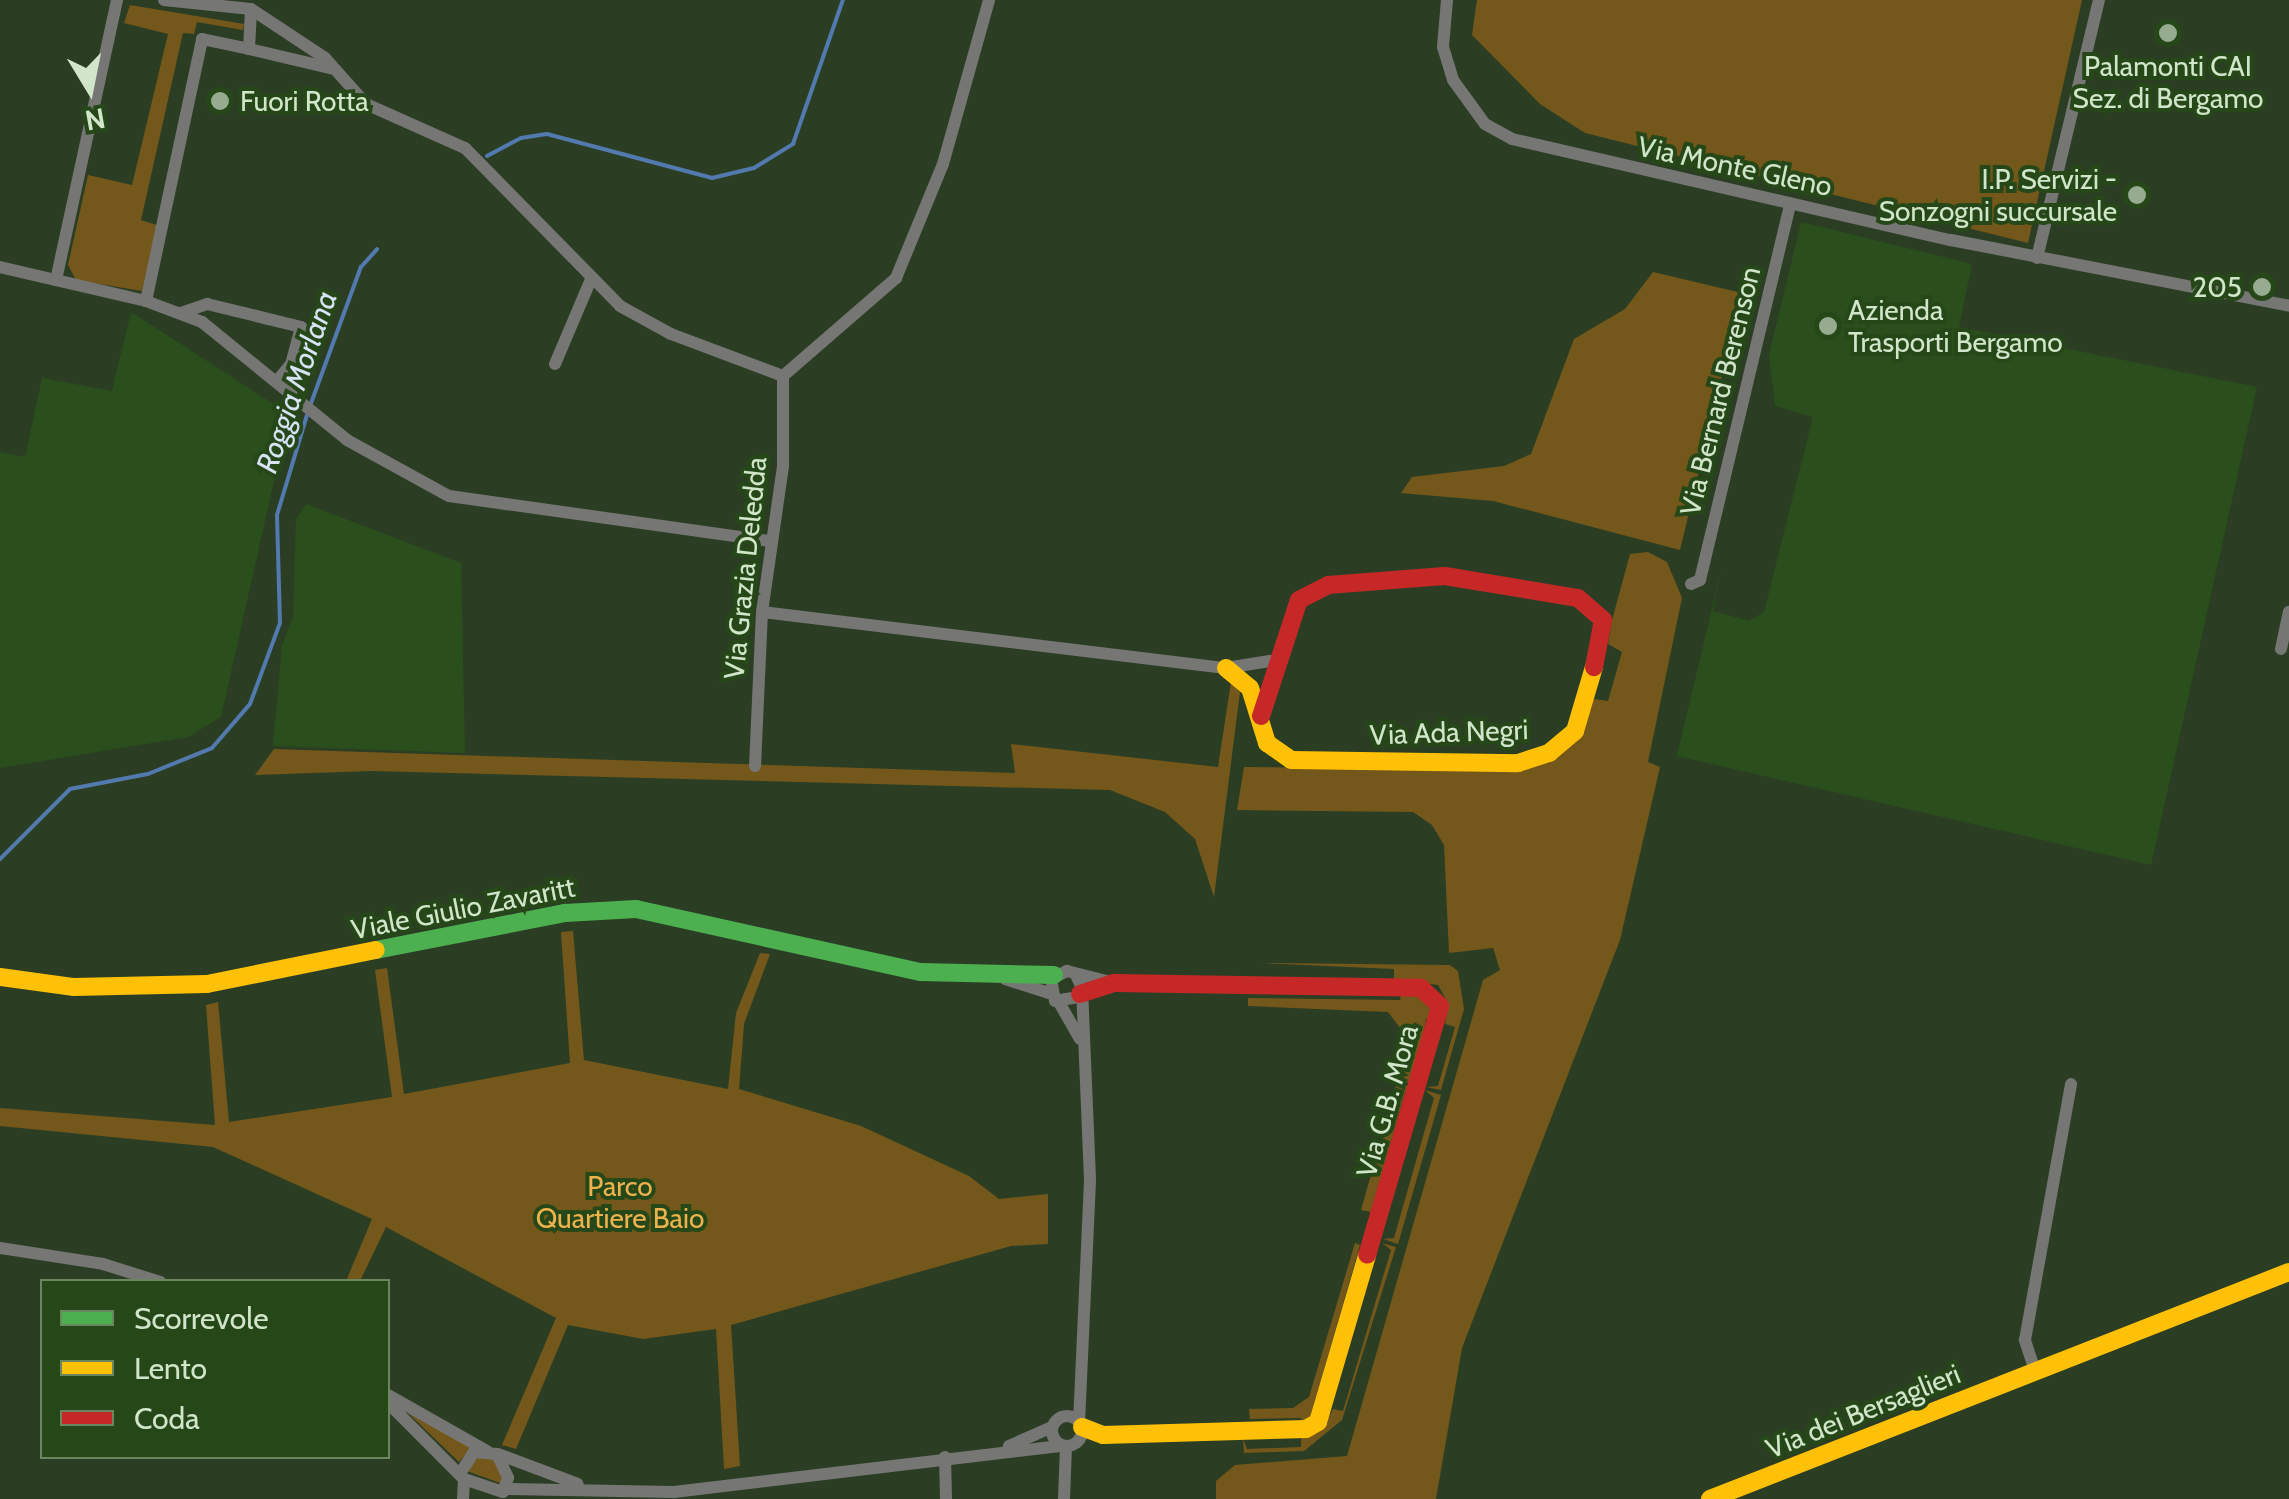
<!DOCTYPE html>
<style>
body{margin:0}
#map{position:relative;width:2289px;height:1499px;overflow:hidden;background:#2b3e24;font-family:Cabin,sans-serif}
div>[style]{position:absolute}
.built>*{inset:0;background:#2a4e1c}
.green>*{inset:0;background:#74571a}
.stream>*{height:4px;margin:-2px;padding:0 2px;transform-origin:2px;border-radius:2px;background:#537aae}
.street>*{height:12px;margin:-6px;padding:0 6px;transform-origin:6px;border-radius:6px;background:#767675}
.street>.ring{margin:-6px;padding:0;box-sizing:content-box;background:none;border:12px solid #767675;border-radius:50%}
.fast>*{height:18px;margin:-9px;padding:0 9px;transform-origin:9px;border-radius:9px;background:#4caf50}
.slow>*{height:18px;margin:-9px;padding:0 9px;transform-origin:9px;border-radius:9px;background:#ffc107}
.jam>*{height:18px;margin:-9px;padding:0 9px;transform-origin:9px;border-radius:9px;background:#c62828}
.dots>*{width:28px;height:28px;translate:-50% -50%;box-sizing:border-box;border:5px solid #264819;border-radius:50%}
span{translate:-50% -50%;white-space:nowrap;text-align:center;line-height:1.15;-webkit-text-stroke:8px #264819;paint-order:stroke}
.poi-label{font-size:28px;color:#d1e5ca}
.left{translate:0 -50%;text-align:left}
.right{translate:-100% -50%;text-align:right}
.street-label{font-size:28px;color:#d1e5ca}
.park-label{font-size:28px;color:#edb24e}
.water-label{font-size:30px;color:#d7e3f4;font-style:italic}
.legend{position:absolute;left:40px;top:1279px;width:350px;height:180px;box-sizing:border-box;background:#264819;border:2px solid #6a8760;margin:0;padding:12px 18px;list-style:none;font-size:30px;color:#d1e5ca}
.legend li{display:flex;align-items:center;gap:20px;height:50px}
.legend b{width:50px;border:2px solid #6a8760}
.north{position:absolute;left:40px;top:40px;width:100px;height:100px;-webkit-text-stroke:8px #264819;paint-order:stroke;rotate:170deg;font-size:28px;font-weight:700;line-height:40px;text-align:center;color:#d1e5ca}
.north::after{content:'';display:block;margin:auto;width:35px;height:45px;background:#d1e5ca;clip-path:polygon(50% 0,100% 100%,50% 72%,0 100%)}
</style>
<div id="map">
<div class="built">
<div style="clip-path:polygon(1801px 222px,1972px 264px,1959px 327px,2257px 387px,2151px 865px,1677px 756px,1722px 566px,1713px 611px,1749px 621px,1764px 612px,1813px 417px,1775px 406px,1769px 355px)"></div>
<div style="clip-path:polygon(131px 312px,289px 414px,221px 717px,188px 737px,0 768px,0 452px,25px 457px,42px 378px,112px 391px)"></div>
<div style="clip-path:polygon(306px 504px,461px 563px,465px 753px,273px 746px,282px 646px,293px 616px,296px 519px)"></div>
</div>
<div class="green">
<div style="clip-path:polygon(1477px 0,2082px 0,2028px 243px,1585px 133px,1540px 104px,1472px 35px)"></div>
<div style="clip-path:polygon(130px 5px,244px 24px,243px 30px,197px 22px,194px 34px,183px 33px,141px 220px,157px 225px,142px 291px,76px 280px,68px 265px,88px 175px,132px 185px,168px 34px,124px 23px)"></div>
<div style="clip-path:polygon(1653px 272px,1742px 293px,1680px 550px,1493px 501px,1401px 493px,1412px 477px,1504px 466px,1531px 454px,1574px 339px,1625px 309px)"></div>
<div style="clip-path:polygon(1648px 552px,1667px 562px,1682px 598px,1648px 762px,1660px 767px,1620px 940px,1462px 1348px,1436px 1499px,1216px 1499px,1216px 1481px,1235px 1465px,1347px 1456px,1483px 980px,1500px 970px,1493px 948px,1449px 953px,1444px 845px,1432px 825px,1413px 812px,1237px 810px,1244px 767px,1519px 770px,1545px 762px,1594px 699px,1608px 701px,1622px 652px,1608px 644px,1612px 620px,1630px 554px)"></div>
<div style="clip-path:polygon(1231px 682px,1240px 692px,1214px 897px,1195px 839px,1165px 812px,1110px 790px,371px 771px,255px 775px,274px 749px,1015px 773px,1011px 744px,1218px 767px)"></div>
<div style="clip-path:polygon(573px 931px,584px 1060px,728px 1089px,736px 1013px,760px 953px,770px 954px,744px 1024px,739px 1089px,861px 1126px,969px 1176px,999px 1199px,1048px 1194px,1048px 1244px,1011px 1246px,731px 1325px,740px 1466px,724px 1469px,716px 1329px,643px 1339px,568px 1325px,516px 1449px,502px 1445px,556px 1318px,386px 1227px,360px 1281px,346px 1281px,372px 1219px,213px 1147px,0 1126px,0 1108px,215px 1125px,206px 1005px,218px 1002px,229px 1122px,392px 1097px,375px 970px,387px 968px,404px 1094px,570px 1063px,561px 932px)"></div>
<div style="clip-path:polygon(1260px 963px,1450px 965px,1458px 971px,1464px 1009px,1441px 1090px,1426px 1087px,1438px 1086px,1455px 1027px,1445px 1024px,1448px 1003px,1438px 985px,1394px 979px,1394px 969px)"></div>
<div style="clip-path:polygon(1401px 994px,1429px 999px,1431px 1020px,1426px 1019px,1413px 1084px,1397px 1080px,1407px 1037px,1388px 1012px,1248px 1006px,1248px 998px,1400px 1000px)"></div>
<div style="clip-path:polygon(1397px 1083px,1412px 1087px,1406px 1089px,1371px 1212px,1361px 1210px)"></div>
<div style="clip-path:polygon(1425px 1090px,1441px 1095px,1398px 1244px,1383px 1239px,1394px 1238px,1434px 1098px)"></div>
<div style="clip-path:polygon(1355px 1243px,1360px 1245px,1314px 1404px,1317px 1414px,1302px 1423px,1301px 1418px,1250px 1419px,1249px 1409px,1293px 1408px,1309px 1397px)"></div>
<div style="clip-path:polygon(1382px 1243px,1396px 1247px,1342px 1420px,1304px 1451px,1244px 1453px,1243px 1439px,1247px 1449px,1301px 1447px,1301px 1437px,1324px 1426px,1333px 1409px,1343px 1411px,1391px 1250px)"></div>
<div style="clip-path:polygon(407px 1412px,473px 1446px,459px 1462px)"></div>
<div style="clip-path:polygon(480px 1455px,493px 1457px,503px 1475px,500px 1483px,467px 1471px)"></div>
</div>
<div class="stream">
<div style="left:487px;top:156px;width:38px;rotate:-28deg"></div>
<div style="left:521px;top:138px;width:26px;rotate:-9deg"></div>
<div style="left:547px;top:134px;width:171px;rotate:14.9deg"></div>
<div style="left:712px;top:178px;width:43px;rotate:-13.4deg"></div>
<div style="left:754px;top:168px;width:46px;rotate:-31.6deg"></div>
<div style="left:793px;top:144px;width:152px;rotate:-70.9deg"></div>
<div style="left:310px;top:406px;width:148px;rotate:-69.9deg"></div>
<div style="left:361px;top:267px;width:24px;rotate:-48deg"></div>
<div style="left:0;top:859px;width:99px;rotate:-45deg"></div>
<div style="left:70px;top:789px;width:79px;rotate:-10.9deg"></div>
<div style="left:148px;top:774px;width:69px;rotate:-22.1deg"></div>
<div style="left:212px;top:748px;width:58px;rotate:-49.2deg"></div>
<div style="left:250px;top:704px;width:86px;rotate:-69.7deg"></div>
<div style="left:280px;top:623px;width:108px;rotate:-91.6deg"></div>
<div style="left:277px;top:515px;width:104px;rotate:-73.3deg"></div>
</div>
<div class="street">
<div style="left:164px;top:0;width:87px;rotate:5.9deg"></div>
<div style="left:251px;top:9px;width:89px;rotate:33.5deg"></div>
<div style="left:325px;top:58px;width:62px;rotate:48.3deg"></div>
<div style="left:366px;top:104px;width:108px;rotate:24deg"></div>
<div style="left:465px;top:148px;width:221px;rotate:45.5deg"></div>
<div style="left:620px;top:306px;width:58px;rotate:28.8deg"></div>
<div style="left:671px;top:334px;width:120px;rotate:20.6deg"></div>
<div style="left:1447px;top:0;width:47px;rotate:94.9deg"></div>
<div style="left:1443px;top:47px;width:34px;rotate:73deg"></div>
<div style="left:1453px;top:80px;width:54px;rotate:54deg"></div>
<div style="left:1485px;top:124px;width:31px;rotate:29deg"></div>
<div style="left:1512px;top:139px;width:450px;rotate:13deg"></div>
<div style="left:1951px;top:240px;width:344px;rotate:11deg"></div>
<div style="left:249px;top:49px;width:87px;rotate:13.2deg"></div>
<div style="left:2037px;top:258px;width:265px;rotate:-76.5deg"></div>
<div style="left:0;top:267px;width:150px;rotate:13.1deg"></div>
<div style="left:146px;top:301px;width:60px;rotate:20.6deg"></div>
<div style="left:202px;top:322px;width:187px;rotate:39.1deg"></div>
<div style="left:347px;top:440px;width:116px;rotate:28.8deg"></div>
<div style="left:449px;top:496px;width:325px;rotate:8deg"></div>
<div style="left:56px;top:280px;width:287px;rotate:-77.7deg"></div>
<div style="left:146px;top:301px;width:268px;rotate:-77.9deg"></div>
<div style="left:202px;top:39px;width:48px;rotate:12deg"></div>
<div style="left:249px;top:49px;width:40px;rotate:-87.1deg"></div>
<div style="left:181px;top:313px;width:28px;rotate:-19deg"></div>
<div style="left:207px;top:304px;width:97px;rotate:13.7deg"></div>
<div style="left:301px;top:327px;width:38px;rotate:105deg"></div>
<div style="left:291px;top:364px;width:22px;rotate:129deg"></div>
<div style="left:555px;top:364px;width:92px;rotate:-67deg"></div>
<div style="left:783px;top:376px;width:150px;rotate:-40.9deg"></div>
<div style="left:896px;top:278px;width:123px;rotate:-67.6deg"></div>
<div style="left:943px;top:164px;width:170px;rotate:-74.3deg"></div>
<div style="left:1691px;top:584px;width:10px;rotate:-24deg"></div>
<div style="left:1700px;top:580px;width:387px;rotate:-76.5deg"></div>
<div style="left:762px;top:612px;width:467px;rotate:6.9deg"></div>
<div style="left:1226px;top:668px;width:51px;rotate:-9.1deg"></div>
<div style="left:2281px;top:649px;width:38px;rotate:-78deg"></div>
<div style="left:755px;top:766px;width:154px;rotate:-87.4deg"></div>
<div style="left:762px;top:612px;width:148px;rotate:-81.8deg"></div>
<div style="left:783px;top:466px;width:90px;rotate:-90deg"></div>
<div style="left:1076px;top:975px;width:14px;rotate:65deg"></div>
<div style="left:1082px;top:988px;width:193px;rotate:87.6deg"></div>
<div style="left:1090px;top:1181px;width:240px;rotate:92.6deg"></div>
<div style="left:1005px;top:979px;width:46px;rotate:17.7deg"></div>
<div style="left:1079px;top:997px;width:24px;rotate:171deg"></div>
<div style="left:1055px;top:1001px;width:22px;rotate:-100deg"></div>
<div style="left:1051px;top:979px;width:18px;rotate:-27deg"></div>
<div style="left:1067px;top:971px;width:49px;rotate:14.3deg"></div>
<div style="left:1060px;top:1004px;width:40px;rotate:60.3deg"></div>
<div style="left:0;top:1248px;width:104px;rotate:8.8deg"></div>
<div style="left:103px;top:1264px;width:60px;rotate:17.5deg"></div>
<div style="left:2035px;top:1371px;width:33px;rotate:-108deg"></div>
<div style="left:2025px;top:1340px;width:260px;rotate:-79.8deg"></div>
<div style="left:388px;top:1395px;width:114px;rotate:29.5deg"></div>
<div style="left:388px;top:1403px;width:107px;rotate:45deg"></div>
<div style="left:464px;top:1479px;width:41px;rotate:18.4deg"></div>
<div class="ring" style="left:1052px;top:1416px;width:18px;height:18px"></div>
<div style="left:1009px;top:1446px;width:47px;rotate:-23.8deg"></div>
<div style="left:498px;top:1454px;width:85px;rotate:20.6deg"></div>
<div style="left:945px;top:1457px;width:42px;rotate:88.6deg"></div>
<div style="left:461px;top:1472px;width:24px;rotate:-57deg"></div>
<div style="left:474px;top:1452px;width:23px;rotate:5deg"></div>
<div style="left:497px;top:1454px;width:26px;rotate:65deg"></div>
<div style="left:508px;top:1478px;width:15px;rotate:110deg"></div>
<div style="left:507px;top:1489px;width:167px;rotate:1deg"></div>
<div style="left:674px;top:1492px;width:391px;rotate:-6.8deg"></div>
<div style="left:463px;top:1499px;width:20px;rotate:-87deg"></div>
<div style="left:1064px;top:1499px;width:53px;rotate:-87.8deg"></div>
</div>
<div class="fast">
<div style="left:376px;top:950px;width:193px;rotate:-11.1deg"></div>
<div style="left:565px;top:913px;width:71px;rotate:-3.2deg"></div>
<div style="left:636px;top:909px;width:291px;rotate:12.5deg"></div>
<div style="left:920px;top:972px;width:134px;rotate:1.3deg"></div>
</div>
<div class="slow">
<div style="left:1226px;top:668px;width:31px;rotate:40deg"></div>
<div style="left:1250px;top:688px;width:58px;rotate:72.8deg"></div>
<div style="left:1267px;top:743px;width:29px;rotate:35deg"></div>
<div style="left:1291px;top:760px;width:227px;rotate:0.8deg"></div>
<div style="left:1518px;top:763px;width:33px;rotate:-18deg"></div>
<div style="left:1549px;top:753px;width:34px;rotate:-40deg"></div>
<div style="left:1575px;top:731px;width:67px;rotate:-73.5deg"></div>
<div style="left:0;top:977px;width:75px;rotate:7.7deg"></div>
<div style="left:74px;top:987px;width:133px;rotate:-1.3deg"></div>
<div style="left:207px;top:984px;width:172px;rotate:-11.4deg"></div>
<div style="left:1082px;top:1427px;width:22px;rotate:21deg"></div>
<div style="left:1103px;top:1435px;width:203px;rotate:-1.7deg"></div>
<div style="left:1306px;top:1429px;width:14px;rotate:-30deg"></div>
<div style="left:1318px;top:1422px;width:174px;rotate:-73.6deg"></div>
<div style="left:1710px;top:1499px;width:622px;rotate:-21.41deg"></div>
</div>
<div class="jam">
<div style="left:1261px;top:716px;width:122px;rotate:-71.9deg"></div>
<div style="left:1299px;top:600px;width:33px;rotate:-27deg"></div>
<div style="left:1328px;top:585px;width:117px;rotate:-4.4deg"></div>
<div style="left:1445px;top:576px;width:135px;rotate:9.4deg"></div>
<div style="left:1578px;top:598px;width:33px;rotate:41deg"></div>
<div style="left:1603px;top:620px;width:48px;rotate:100.8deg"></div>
<div style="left:1080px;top:994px;width:36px;rotate:-18deg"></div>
<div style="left:1114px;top:983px;width:307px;rotate:0.9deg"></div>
<div style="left:1421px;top:988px;width:26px;rotate:43deg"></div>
<div style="left:1440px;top:1006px;width:259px;rotate:106.3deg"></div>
</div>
<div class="dots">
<div style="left:2168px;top:33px;background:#97ab90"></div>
<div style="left:220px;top:101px;background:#97ab90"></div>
<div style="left:2137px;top:195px;background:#97ab90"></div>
<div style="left:2262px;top:287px;background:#97ab90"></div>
<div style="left:1828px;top:326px;background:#97ab90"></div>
</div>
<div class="poi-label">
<span style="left:2168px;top:82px">Palamonti CAI<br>Sez. di Bergamo</span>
<span class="left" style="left:240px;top:101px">Fuori Rotta</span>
<span class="right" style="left:2117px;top:195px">I.P. Servizi -<br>Sonzogni succursale</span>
<span class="right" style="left:2242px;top:287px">205</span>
<span class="left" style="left:1848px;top:326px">Azienda<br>Trasporti Bergamo</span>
</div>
<div class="street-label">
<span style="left:1735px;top:166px;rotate:12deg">Via Monte Gleno</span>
<span style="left:1720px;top:391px;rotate:-76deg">Via Bernard Berenson</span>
<span style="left:745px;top:568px;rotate:-84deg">Via Grazia Deledda</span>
<span style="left:1449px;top:732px;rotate:-2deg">Via Ada Negri</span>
<span style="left:463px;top:908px;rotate:-11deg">Viale Giulio Zavaritt</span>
<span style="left:1387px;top:1101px;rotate:-74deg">Via G.B. Mora</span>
<span style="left:1863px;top:1411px;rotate:-22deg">Via dei Bersaglieri</span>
</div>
<div class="park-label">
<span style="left:620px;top:1202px">Parco<br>Quartiere Baio</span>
</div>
<div class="water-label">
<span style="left:297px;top:382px;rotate:-71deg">Roggia Morlana</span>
</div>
<ul class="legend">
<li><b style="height:12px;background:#4caf50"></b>Scorrevole</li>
<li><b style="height:12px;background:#ffc107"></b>Lento</li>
<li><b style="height:12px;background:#c62828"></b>Coda</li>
</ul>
<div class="north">N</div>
</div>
